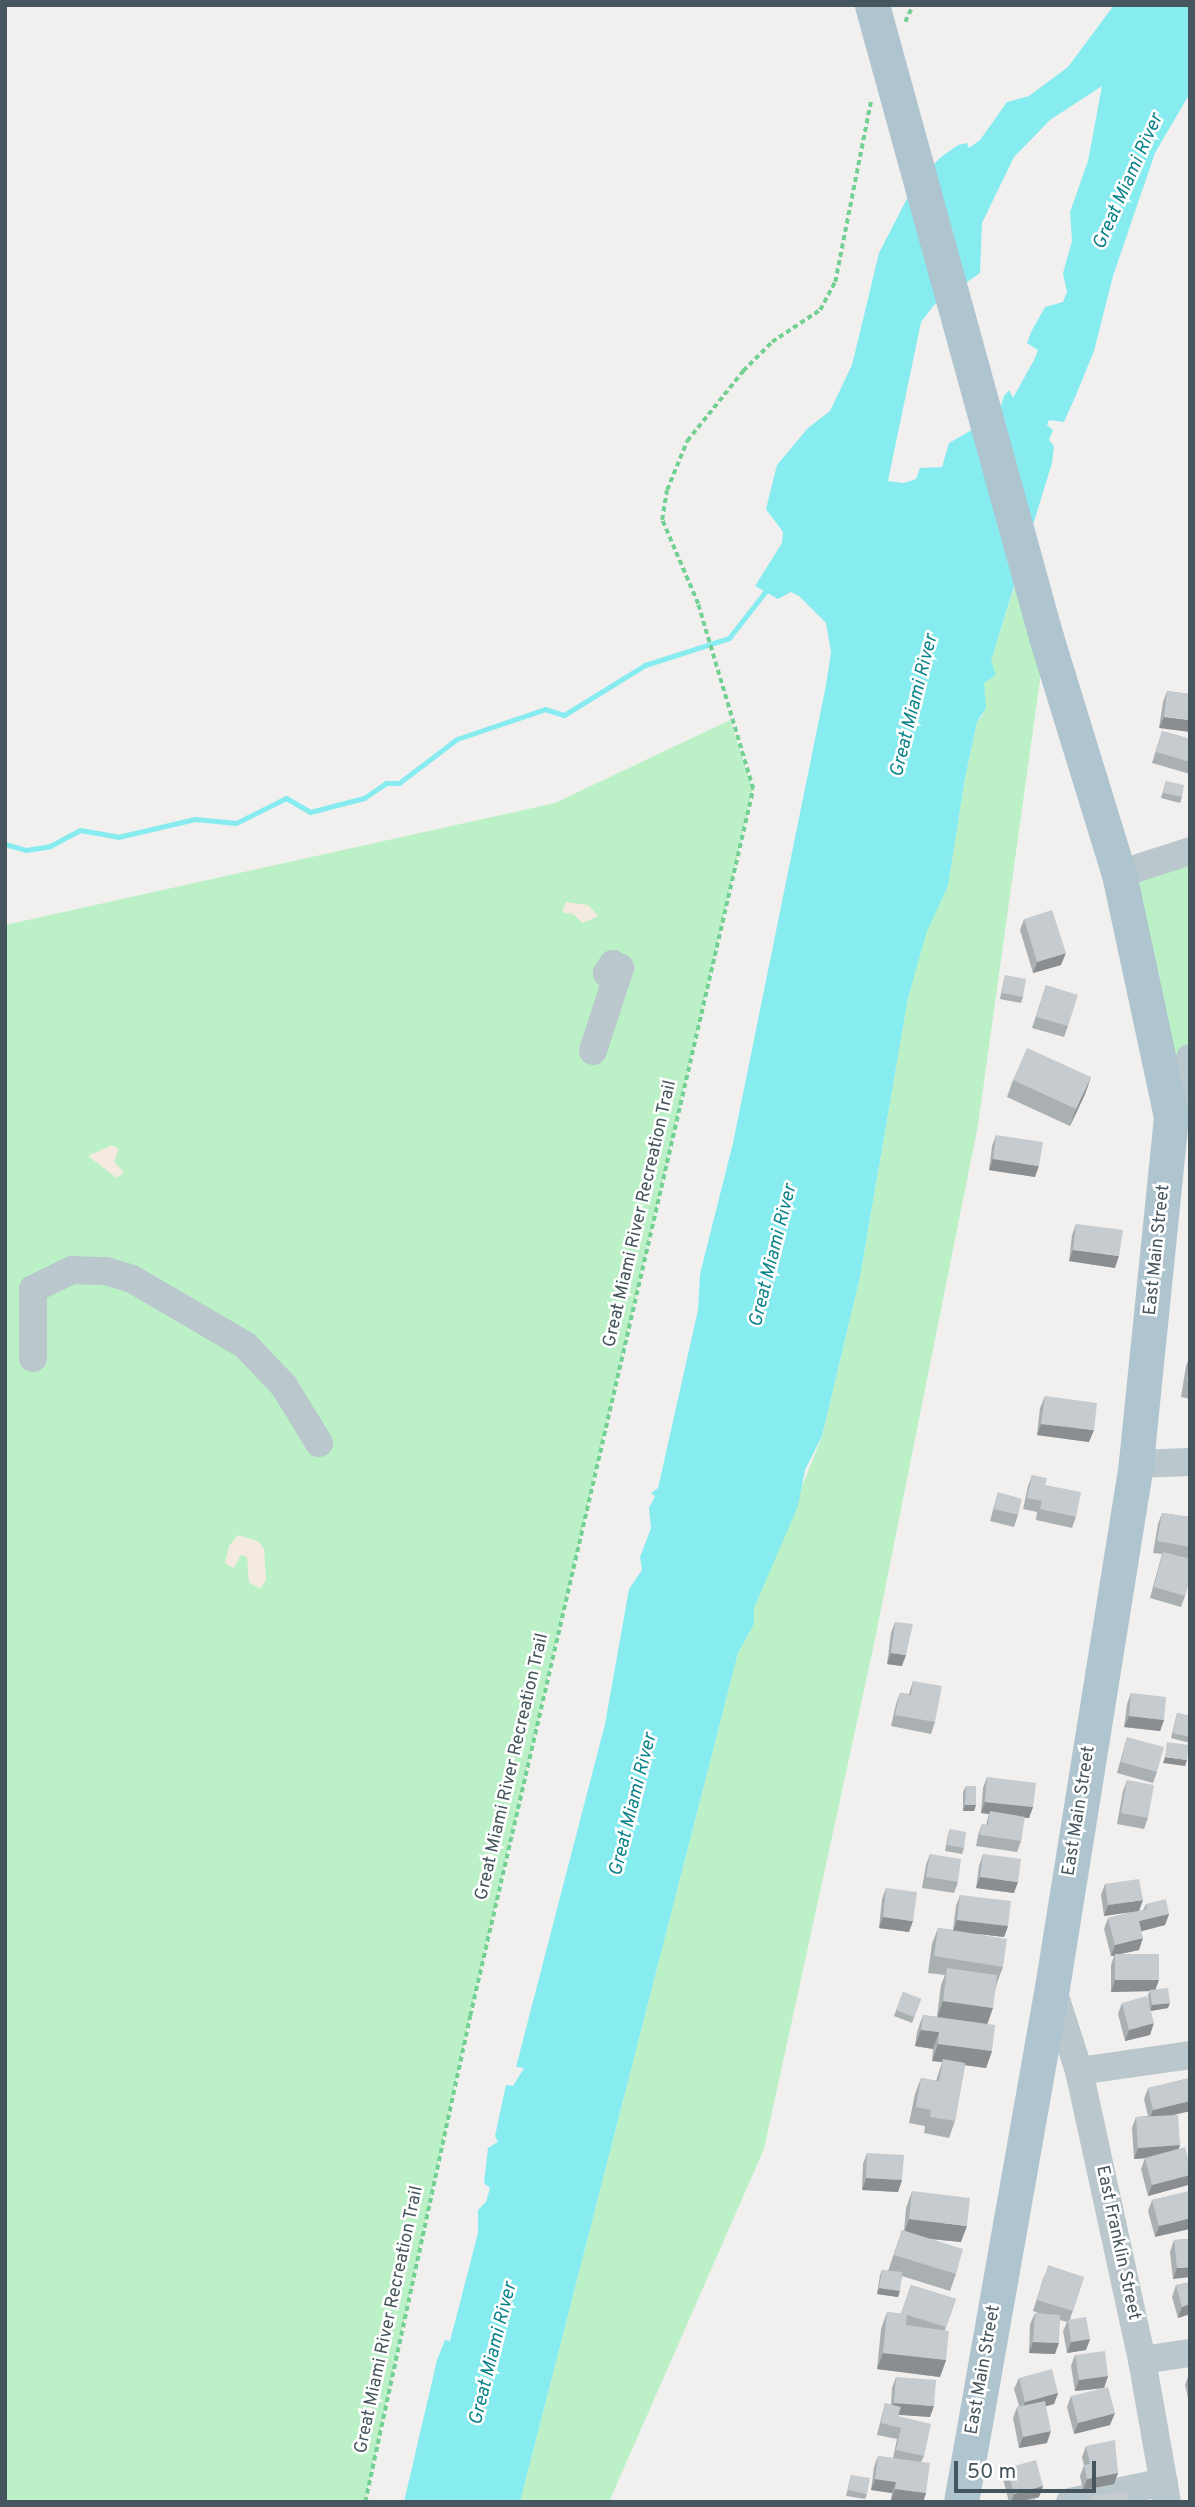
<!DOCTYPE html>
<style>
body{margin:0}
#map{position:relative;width:1195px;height:2507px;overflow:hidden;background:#f2efef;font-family:Overpass,sans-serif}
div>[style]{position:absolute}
.green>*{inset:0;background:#bcf1c7}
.sand>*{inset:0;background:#f4eadf}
.water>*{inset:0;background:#87ecf0}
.stream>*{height:5px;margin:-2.5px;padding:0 2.5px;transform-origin:2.5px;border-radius:2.5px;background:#87ecf0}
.path>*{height:3.5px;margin-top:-1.75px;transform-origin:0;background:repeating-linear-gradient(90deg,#72d192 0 5px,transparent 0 8.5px)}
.minor>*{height:28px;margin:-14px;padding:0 14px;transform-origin:14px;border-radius:14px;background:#bac7cd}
.major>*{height:35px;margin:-17.5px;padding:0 17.5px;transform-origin:17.5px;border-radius:17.5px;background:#aec4cf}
.wall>*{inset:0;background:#aaafb2}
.shaded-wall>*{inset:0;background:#8b8e91}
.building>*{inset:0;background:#c6cbcf}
span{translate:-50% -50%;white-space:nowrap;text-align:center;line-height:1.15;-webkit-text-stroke:5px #fff;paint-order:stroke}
.street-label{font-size:18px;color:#46565e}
.water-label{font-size:19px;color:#098389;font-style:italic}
.frame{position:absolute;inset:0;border:7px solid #46565e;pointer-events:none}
.scale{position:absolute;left:954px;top:2461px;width:142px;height:32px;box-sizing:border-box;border:4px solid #46565e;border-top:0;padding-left:9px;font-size:21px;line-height:24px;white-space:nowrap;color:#46565e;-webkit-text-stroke:5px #fff;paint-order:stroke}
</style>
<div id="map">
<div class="green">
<div style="clip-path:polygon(1024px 556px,1046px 637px,978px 1125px,874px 1644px,764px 2149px,609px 2502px,520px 2502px,738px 1653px,754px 1624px,754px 1608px,822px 1436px,860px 1277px,908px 998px,926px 931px,948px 886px,965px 778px,977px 722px,983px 715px,984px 683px)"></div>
<div style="clip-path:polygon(730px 720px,753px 789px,470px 2016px,365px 2502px,5px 2502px,5px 925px,555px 803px)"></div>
<div style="clip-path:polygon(1190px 851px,1190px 1058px,1171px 1117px,1119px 874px)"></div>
</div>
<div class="sand">
<div style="clip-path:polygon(566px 902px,588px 905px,598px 916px,583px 923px,573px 914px,562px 912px)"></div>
<div style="clip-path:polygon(112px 1145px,119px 1149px,114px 1162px,124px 1172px,117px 1178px,88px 1156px)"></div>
<div style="clip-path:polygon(238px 1535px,258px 1541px,264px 1549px,266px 1580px,260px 1589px,249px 1582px,247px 1557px,241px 1555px,234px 1568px,225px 1563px,229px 1546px)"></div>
</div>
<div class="water">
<div style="clip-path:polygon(evenodd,1114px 5px,1190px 5px,1190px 93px,1155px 153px,1113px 276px,1094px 351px,1076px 395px,1064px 422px,1049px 420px,1047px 425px,1053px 430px,1049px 440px,1054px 446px,1052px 463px,991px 661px,996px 675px,984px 683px,986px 708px,977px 722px,965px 778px,948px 886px,927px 931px,908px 998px,860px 1277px,822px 1436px,805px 1470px,798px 1506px,754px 1608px,754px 1624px,738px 1653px,520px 2502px,404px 2502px,437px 2360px,445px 2340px,450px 2341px,478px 2233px,478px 2210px,486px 2202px,490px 2188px,484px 2183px,488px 2148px,498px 2142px,495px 2136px,506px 2085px,513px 2086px,524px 2068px,516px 2067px,605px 1724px,629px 1589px,642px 1570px,640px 1557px,651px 1528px,649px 1508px,655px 1496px,651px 1493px,658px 1488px,698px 1310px,700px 1274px,733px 1143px,826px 685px,831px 652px,826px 623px,799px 596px,791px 592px,778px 599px,755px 586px,782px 543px,783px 532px,766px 509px,777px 465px,808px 428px,830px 411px,852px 365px,879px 253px,914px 185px,941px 157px,958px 145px,967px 143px,969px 148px,980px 140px,1007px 102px,1029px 96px,1068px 67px,1114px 5px,1102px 86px,1088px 161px,1070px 212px,1072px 241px,1063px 273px,1067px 292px,1063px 302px,1045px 307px,1031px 332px,1027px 343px,1038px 350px,1034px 360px,1013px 398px,1009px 390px,1004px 396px,998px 415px,949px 443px,942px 467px,920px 468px,916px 479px,904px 483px,888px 481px,921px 322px,934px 305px,980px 273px,982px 223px,1014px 157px,1050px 120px,1102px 86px)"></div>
</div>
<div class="stream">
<div style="left:5px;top:844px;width:22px;rotate:16deg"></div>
<div style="left:26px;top:850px;width:24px;rotate:-9deg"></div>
<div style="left:50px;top:846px;width:34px;rotate:-28deg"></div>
<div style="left:80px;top:830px;width:39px;rotate:10deg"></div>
<div style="left:118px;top:837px;width:79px;rotate:-13.2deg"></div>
<div style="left:195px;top:819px;width:41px;rotate:5.6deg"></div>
<div style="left:236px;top:823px;width:56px;rotate:-26.6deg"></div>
<div style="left:286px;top:798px;width:28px;rotate:30deg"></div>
<div style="left:310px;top:812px;width:56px;rotate:-14.5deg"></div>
<div style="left:364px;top:798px;width:27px;rotate:-34deg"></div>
<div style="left:386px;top:783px;width:13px"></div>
<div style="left:399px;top:783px;width:73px;rotate:-37.2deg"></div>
<div style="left:457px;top:739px;width:93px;rotate:-18.8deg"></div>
<div style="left:545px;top:709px;width:20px;rotate:18deg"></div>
<div style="left:564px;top:715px;width:95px;rotate:-31.7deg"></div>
<div style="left:645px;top:665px;width:88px;rotate:-17.8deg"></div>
<div style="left:729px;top:638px;width:65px;rotate:-51.9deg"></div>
</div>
<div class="path">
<div style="left:905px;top:22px;width:19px;rotate:-65deg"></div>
<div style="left:365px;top:2502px;width:497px;rotate:-77.8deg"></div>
<div style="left:470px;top:2016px;width:1259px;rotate:-77.01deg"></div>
<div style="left:753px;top:789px;width:193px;rotate:-106.6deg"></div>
<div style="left:698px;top:604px;width:91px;rotate:-113.2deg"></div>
<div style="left:662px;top:520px;width:30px;rotate:-81deg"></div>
<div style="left:667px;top:490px;width:53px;rotate:-67.8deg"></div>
<div style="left:687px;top:441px;width:90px;rotate:-51.3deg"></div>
<div style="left:743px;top:371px;width:41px;rotate:-45deg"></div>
<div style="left:772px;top:342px;width:58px;rotate:-33.7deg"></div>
<div style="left:820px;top:310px;width:32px;rotate:-62deg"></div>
<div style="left:835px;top:282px;width:186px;rotate:-78.8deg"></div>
</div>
<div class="minor">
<div style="left:1119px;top:874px;width:75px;rotate:-17.9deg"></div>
<div style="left:593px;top:1051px;width:75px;rotate:-72.1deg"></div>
<div style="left:616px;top:980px;width:13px;rotate:-72deg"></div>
<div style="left:620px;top:968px;width:8px;rotate:-150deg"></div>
<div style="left:613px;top:964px;width:11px;rotate:124deg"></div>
<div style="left:607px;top:973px;width:11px;rotate:38deg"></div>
<div style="left:1171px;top:1117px;width:62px;rotate:-72.1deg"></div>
<div style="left:33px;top:1358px;width:69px;rotate:-90deg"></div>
<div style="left:33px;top:1289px;width:43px;rotate:-26deg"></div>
<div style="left:72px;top:1270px;width:34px;rotate:2deg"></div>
<div style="left:106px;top:1271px;width:27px;rotate:17deg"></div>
<div style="left:132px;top:1279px;width:131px;rotate:30.3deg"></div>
<div style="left:245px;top:1345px;width:57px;rotate:46.4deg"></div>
<div style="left:284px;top:1386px;width:67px;rotate:58.4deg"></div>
<div style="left:1136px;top:1464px;width:54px;rotate:-2.1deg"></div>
<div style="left:1052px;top:1987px;width:88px;rotate:72.2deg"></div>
<div style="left:1079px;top:2071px;width:296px;rotate:77.7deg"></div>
<div style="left:1142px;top:2360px;width:144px;rotate:80deg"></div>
<div style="left:1079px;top:2071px;width:112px;rotate:-8.2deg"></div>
<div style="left:1142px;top:2360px;width:49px;rotate:-8.3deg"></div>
<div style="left:1070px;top:2502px;width:96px;rotate:-12deg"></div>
</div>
<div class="major">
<div style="left:872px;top:5px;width:656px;rotate:74.61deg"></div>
<div style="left:1046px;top:637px;width:248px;rotate:72.9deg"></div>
<div style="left:1119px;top:874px;width:249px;rotate:77.9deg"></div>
<div style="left:1171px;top:1117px;width:349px;rotate:95.8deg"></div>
<div style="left:1136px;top:1464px;width:530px;rotate:99.12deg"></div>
<div style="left:1052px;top:1987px;width:523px;rotate:100.02deg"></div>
</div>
<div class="wall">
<div style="clip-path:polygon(1167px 691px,1190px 694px,1159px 728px,1163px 702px)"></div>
<div style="clip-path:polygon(1162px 731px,1190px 739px,1190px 774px,1152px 763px)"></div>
<div style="clip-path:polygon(1166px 781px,1182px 797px,1180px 803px,1161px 798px)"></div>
<div style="clip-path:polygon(1024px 919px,1061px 965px,1033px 973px,1020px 930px)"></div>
<div style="clip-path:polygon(1005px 975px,1023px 997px,1021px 1003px,1000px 999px)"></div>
<div style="clip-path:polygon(1046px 985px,1068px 1026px,1064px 1037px,1032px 1028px)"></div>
<div style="clip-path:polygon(1091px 1077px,1085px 1094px,1070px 1126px,1007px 1097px,1013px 1080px)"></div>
<div style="clip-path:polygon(996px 1135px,1035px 1177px,989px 1170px,992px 1146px)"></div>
<div style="clip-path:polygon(1076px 1224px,1115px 1268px,1069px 1261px,1072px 1235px)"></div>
<div style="clip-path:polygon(1190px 1356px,1190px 1399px,1181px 1397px,1186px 1366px)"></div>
<div style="clip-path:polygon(1045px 1396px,1089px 1442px,1037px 1435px,1040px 1408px)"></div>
<div style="clip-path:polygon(1032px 1475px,1045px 1485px,1076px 1517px,1072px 1528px,1036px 1520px,1037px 1512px,1023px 1509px,1028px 1486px)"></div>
<div style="clip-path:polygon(998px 1492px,1018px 1515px,1014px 1527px,990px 1521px)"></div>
<div style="clip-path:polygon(1162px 1513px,1190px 1517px,1190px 1559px,1182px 1557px,1185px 1596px,1181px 1607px,1150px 1598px,1162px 1554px,1153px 1553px,1158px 1524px)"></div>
<div style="clip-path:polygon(895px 1622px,902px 1666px,887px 1664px,891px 1633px)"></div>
<div style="clip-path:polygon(913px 1681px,935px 1722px,931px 1734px,891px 1726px,896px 1704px,900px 1693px,909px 1694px)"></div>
<div style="clip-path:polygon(1131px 1693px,1164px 1720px,1160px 1731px,1124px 1727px,1127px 1704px)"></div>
<div style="clip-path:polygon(1177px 1713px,1190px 1716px,1190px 1743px,1171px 1738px)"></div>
<div style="clip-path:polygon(1127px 1737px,1157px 1772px,1153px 1783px,1117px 1773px)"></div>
<div style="clip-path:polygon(987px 1777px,1033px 1807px,1029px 1818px,1024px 1818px,1021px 1841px,1017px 1852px,976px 1846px,978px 1835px,982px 1824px,986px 1825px,989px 1814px,981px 1813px,983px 1788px)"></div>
<div style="clip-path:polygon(1127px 1780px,1148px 1818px,1144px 1829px,1117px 1824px,1123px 1791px)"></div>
<div style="clip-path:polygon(966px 1786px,976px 1805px,974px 1811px,963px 1811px,963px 1792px)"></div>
<div style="clip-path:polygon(950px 1829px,964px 1848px,962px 1854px,945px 1851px,948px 1835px)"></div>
<div style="clip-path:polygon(930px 1854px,958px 1882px,954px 1893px,922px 1888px,926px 1865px)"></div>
<div style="clip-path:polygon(983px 1854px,1014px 1893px,976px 1888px,979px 1866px)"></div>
<div style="clip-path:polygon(1105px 1884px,1139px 1911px,1143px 1910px,1146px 1904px,1169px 1914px,1165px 1925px,1141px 1931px,1139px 1950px,1120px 1954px,1156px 1989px,1168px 2008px,1151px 2011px,1150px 2035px,1125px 2041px,1118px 2014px,1122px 2003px,1149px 2006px,1148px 1995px,1150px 1991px,1111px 1992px,1111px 1965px,1114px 1956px,1111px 1956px,1104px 1929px,1108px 1918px,1137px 1911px,1104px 1916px,1101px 1895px)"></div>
<div style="clip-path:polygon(886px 1888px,909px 1932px,879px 1928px,882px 1899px)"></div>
<div style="clip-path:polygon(960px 1895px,1008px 1926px,1004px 1937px,979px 1934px,1003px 1967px,997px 1983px,987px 2024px,992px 2051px,986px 2068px,965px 2065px,955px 2121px,949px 2138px,924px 2133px,925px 2126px,909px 2123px,915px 2094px,921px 2078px,936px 2081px,942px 2062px,932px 2061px,933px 2049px,915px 2046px,917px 2032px,923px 2015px,937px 2017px,941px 1985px,945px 1975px,928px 1973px,932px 1944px,938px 1928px,953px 1930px,956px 1906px)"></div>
<div style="clip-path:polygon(903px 1992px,921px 1999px,912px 2023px,894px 2016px)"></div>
<div style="clip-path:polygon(1190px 2078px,1190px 2111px,1173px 2115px,1180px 2145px,1178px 2149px,1190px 2165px,1190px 2181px,1188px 2185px,1148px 2196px,1141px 2169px,1145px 2158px,1134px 2159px,1132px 2128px,1136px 2117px,1148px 2116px,1144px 2099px,1148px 2088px)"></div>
<div style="clip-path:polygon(867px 2153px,902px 2180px,898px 2192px,862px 2190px,863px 2164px)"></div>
<div style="clip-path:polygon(912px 2191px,961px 2242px,930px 2239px,956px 2274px,950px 2291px,902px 2276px,898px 2297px,877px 2294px,880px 2275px,882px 2270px,888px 2271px,902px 2230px,904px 2231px,906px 2208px)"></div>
<div style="clip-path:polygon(1190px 2191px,1155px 2237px,1148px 2211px,1152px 2200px)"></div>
<div style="clip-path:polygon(1190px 2239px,1173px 2279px,1170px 2252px,1174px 2240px)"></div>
<div style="clip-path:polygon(1044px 2276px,1084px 2277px,1070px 2319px,1090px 2339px,1086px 2350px,1067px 2353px,1063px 2331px,1067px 2322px,1060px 2320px,1055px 2354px,1029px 2353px,1030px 2324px,1035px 2313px,1041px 2314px,1033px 2311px)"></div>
<div style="clip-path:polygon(1190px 2282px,1190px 2314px,1178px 2318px,1172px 2297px,1176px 2285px)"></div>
<div style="clip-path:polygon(911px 2285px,956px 2299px,945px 2330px,946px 2360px,940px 2377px,877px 2369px,881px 2329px,887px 2312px,901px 2314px)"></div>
<div style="clip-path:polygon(1075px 2355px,1108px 2376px,1104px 2388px,1075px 2391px,1071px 2366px)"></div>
<div style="clip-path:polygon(1189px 2374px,1190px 2374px,1190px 2406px,1185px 2385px)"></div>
<div style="clip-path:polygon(896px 2377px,930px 2417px,899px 2415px,898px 2416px,924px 2456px,921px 2462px,926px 2493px,923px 2502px,901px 2502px,891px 2500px,892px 2493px,871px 2490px,874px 2467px,878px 2456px,893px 2458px,897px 2439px,877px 2435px,885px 2403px,891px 2405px,892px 2388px)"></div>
<div style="clip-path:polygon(1019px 2378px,1058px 2393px,1054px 2404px,1046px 2406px,1047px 2443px,1019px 2448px,1013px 2418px,1017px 2407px,1019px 2406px,1014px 2389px)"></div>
<div style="clip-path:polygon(1071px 2396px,1110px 2425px,1074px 2434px,1067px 2407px)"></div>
<div style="clip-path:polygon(1086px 2446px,1118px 2473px,1114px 2484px,1083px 2490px,1080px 2476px,1084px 2465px,1082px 2457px)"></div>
<div style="clip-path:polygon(1007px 2468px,1043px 2486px,1039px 2497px,1034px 2499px,1035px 2502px,1009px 2502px,1003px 2479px)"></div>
<div style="clip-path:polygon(851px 2475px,867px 2494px,865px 2499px,846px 2496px)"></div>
</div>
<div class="shaded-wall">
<div style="clip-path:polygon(1164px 717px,1190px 720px,1190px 732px,1159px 728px)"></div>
<div style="clip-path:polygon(1066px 953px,1061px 965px,1033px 973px,1037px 962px)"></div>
<div style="clip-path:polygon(1091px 1077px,1085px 1094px,1070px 1126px,1076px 1109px)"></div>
<div style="clip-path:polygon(993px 1159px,1039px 1166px,1035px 1177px,989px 1170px)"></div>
<div style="clip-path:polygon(1073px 1250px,1119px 1256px,1115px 1268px,1069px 1261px)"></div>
<div style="clip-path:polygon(1041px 1424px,1094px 1430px,1089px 1442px,1037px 1435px)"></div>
<div style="clip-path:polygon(891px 1653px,906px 1655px,902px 1666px,887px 1664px)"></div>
<div style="clip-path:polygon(1129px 1716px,1164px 1720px,1160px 1731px,1124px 1727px)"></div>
<div style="clip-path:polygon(1165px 1757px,1187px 1760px,1185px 1766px,1163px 1763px)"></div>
<div style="clip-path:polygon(985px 1802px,1033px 1807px,1029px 1818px,981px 1813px)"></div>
<div style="clip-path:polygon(965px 1805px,976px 1805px,974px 1811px,963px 1811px)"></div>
<div style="clip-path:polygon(980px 1877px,1018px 1882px,1014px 1893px,976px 1888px)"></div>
<div style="clip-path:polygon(1143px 1900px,1139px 1911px,1104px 1916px,1108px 1905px)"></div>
<div style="clip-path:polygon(1169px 1914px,1165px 1925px,1135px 1933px,1139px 1921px)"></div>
<div style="clip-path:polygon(883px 1917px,913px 1921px,909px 1932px,879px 1928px)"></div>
<div style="clip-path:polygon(957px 1920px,1008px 1926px,1004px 1937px,953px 1931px)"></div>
<div style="clip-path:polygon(1143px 1938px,1139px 1950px,1111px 1956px,1115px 1945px)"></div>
<div style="clip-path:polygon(1115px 1980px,1159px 1980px,1155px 1991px,1111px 1992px)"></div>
<div style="clip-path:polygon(943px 2001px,993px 2008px,987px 2025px,937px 2018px)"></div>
<div style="clip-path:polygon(1170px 2003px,1168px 2008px,1150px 2011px,1152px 2005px)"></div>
<div style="clip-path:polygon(1154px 2023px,1150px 2035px,1125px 2041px,1129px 2030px)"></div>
<div style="clip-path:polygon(921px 2030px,939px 2032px,933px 2049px,915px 2046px)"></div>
<div style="clip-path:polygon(938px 2044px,992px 2051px,986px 2068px,943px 2062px,943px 2059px,942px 2062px,932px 2061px)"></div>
<div style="clip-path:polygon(1190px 2101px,1190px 2111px,1149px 2121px,1153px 2110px)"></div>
<div style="clip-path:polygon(1180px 2145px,1176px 2156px,1134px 2159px,1138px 2148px)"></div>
<div style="clip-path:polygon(1190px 2175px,1190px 2181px,1188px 2185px,1148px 2196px,1152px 2185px)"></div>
<div style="clip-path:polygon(866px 2178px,902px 2180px,898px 2192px,862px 2190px)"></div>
<div style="clip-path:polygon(1190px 2218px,1190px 2229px,1155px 2237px,1159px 2226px)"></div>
<div style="clip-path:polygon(909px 2219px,967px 2226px,961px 2242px,903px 2236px)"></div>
<div style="clip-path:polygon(1190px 2267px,1190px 2277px,1173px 2279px,1177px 2268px)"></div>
<div style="clip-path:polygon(879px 2288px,900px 2291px,898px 2297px,877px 2294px)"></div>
<div style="clip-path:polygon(1190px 2304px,1190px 2314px,1178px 2318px,1182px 2307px)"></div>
<div style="clip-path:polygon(1090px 2339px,1086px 2350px,1067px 2353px,1071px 2342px)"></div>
<div style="clip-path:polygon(1033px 2342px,1059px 2343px,1055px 2354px,1029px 2353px)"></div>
<div style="clip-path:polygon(883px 2353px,946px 2360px,940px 2377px,877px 2369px)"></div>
<div style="clip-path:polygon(1108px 2376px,1104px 2388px,1075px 2391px,1079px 2380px)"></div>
<div style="clip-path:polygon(1058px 2393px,1054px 2404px,1021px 2413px,1025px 2402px)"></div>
<div style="clip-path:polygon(894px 2403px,934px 2406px,930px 2417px,890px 2414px)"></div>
<div style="clip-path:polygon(1115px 2413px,1110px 2425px,1074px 2434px,1078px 2423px)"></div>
<div style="clip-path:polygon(1051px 2431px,1047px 2443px,1019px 2448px,1023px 2437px)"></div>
<div style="clip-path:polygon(1118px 2473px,1114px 2484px,1083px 2490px,1087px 2479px)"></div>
<div style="clip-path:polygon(875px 2479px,896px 2482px,892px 2493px,871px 2490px)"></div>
<div style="clip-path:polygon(1043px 2486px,1039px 2497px,1023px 2502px,1011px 2502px,1014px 2494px)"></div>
<div style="clip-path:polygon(895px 2489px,926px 2493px,923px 2502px,901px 2502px,891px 2500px)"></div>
</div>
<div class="building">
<div style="clip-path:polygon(1167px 691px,1190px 694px,1190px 720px,1164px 717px)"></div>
<div style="clip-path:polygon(1162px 731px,1190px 739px,1190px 762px,1156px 752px)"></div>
<div style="clip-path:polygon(1166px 781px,1184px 785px,1182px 797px,1163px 793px)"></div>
<div style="clip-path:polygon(1052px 910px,1066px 953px,1037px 962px,1024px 919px)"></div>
<div style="clip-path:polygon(1005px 975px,1026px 979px,1023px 997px,1002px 993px)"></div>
<div style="clip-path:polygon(1046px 985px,1078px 995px,1068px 1026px,1036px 1017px)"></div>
<div style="clip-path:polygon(1027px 1048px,1091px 1077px,1076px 1109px,1013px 1080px)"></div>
<div style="clip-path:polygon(996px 1135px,1043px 1142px,1039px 1166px,993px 1159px)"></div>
<div style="clip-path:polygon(1076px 1224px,1123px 1230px,1119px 1256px,1073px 1250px)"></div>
<div style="clip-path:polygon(1190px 1362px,1190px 1381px,1187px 1381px)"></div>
<div style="clip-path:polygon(1045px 1396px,1097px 1403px,1094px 1430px,1041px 1424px)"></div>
<div style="clip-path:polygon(1032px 1475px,1047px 1478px,1045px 1485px,1081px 1492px,1076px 1517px,1040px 1509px,1042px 1501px,1027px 1498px)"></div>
<div style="clip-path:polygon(998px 1492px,1022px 1499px,1018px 1515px,994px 1509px)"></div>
<div style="clip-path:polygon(1162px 1513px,1190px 1517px,1190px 1547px,1157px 1541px)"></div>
<div style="clip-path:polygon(1163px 1552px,1190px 1559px,1190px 1579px,1185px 1596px,1154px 1587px)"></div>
<div style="clip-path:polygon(895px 1622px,913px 1624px,906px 1655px,891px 1653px)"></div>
<div style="clip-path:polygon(913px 1681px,942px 1686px,935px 1722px,895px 1715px,900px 1693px,911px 1695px)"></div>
<div style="clip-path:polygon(1131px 1693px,1166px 1697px,1164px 1720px,1129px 1716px)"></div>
<div style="clip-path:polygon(1177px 1713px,1190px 1716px,1190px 1737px,1173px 1733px)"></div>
<div style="clip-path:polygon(1127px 1737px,1164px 1747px,1157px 1772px,1121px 1762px)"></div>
<div style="clip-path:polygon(1167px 1742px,1189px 1745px,1187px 1760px,1165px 1757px)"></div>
<div style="clip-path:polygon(987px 1777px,1036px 1783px,1033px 1807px,985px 1802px)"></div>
<div style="clip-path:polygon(1127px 1780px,1154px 1785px,1148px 1818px,1121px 1813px)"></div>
<div style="clip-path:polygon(966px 1786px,976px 1786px,976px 1805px,965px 1805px)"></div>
<div style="clip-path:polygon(990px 1811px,1025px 1817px,1021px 1841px,980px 1835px,982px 1824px,988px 1825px)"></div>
<div style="clip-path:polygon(950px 1829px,966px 1832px,964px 1848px,947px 1845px)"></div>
<div style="clip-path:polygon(930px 1854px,961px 1859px,958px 1882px,926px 1877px)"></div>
<div style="clip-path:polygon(983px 1854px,1021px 1859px,1018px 1882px,980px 1877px)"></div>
<div style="clip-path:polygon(1139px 1879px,1143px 1900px,1108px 1905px,1105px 1884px)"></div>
<div style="clip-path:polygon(886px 1888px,917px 1892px,913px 1921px,883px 1917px)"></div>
<div style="clip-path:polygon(960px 1895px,1011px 1901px,1008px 1926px,957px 1920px)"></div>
<div style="clip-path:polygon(1166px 1899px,1169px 1914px,1139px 1921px,1143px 1938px,1115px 1945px,1108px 1918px,1147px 1909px,1146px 1904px)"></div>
<div style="clip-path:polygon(938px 1928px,1007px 1939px,1003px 1967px,934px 1956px)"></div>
<div style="clip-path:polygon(1115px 1954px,1159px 1954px,1159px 1980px,1115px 1980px)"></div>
<div style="clip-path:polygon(947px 1968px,997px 1975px,993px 2008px,943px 2001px)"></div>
<div style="clip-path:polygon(1168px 1988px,1170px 2003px,1152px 2005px,1150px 1990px)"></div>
<div style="clip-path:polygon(903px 1992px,921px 1999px,914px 2017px,896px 2010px)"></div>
<div style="clip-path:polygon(1147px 1996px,1154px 2023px,1129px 2030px,1122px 2003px)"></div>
<div style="clip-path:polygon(923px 2015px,995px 2025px,992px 2051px,938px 2044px,939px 2032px,921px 2030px)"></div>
<div style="clip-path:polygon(943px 2059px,965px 2063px,955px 2121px,930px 2117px,931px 2110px,916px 2107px,921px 2078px,939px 2081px)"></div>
<div style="clip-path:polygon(1190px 2078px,1190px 2101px,1153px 2110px,1148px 2088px)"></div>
<div style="clip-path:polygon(1178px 2115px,1180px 2145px,1138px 2148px,1136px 2117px)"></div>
<div style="clip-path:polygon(1185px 2147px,1190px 2165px,1190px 2175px,1152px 2185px,1145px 2158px)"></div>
<div style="clip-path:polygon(867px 2153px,904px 2155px,902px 2180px,866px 2178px)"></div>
<div style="clip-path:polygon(912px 2191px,970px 2198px,967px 2226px,909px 2219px)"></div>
<div style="clip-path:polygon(1190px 2191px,1190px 2218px,1159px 2226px,1152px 2200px)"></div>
<div style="clip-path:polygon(902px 2230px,963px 2249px,956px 2274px,894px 2255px)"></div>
<div style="clip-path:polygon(1190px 2239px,1190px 2267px,1177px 2268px,1174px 2240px)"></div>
<div style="clip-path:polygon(1048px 2265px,1084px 2277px,1073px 2311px,1037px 2300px)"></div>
<div style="clip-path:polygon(882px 2270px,902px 2272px,900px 2291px,879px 2288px)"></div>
<div style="clip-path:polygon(1190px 2282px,1190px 2304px,1182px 2307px,1176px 2285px)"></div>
<div style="clip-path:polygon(911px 2285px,956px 2299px,946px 2327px,901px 2313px)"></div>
<div style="clip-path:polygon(887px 2312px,907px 2314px,906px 2325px,949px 2331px,946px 2360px,883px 2353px)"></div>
<div style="clip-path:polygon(1035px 2313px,1060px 2315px,1059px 2343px,1033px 2342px)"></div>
<div style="clip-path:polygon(1086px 2317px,1090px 2339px,1071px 2342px,1068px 2320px)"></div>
<div style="clip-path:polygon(1105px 2351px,1108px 2376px,1079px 2380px,1075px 2355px)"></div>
<div style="clip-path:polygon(1052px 2369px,1058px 2393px,1025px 2402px,1019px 2378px)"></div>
<div style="clip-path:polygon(896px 2377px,936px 2380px,934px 2406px,894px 2403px)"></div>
<div style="clip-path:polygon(1108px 2387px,1115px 2413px,1078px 2423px,1071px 2396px)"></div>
<div style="clip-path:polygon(1045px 2401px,1051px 2431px,1023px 2437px,1017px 2407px)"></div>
<div style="clip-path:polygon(885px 2403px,901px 2407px,898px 2416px,931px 2424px,924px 2456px,896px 2450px,901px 2428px,881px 2423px)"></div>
<div style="clip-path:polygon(1115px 2440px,1118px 2473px,1087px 2479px,1084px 2465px,1090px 2464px,1086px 2446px)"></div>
<div style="clip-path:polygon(878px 2456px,930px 2463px,926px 2493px,895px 2489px,896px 2482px,875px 2479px)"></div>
<div style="clip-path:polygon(1036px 2460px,1043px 2486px,1014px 2494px,1007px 2468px)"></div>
<div style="clip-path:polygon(851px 2475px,870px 2478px,867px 2494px,848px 2490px)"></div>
<div style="clip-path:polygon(1127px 2491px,1129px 2502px,1093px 2502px,1092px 2496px)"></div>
<div style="clip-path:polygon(1034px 2498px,1035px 2502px,1019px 2502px)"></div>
</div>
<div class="street-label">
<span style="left:641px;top:1214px;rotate:-77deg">Great Miami River Recreation Trail</span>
<span style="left:1158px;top:1250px;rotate:-84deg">East Main Street</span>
<span style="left:513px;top:1767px;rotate:-77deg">Great Miami River Recreation Trail</span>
<span style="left:1080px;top:1811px;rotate:-81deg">East Main Street</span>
<span style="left:1117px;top:2243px;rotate:78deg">East Franklin Street</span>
<span style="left:390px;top:2320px;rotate:-78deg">Great Miami River Recreation Trail</span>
<span style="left:984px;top:2370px;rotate:-80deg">East Main Street</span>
</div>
<div class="water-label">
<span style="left:1129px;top:182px;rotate:-66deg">Great Miami River</span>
<span style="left:915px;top:706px;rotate:-76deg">Great Miami River</span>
<span style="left:774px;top:1256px;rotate:-76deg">Great Miami River</span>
<span style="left:634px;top:1805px;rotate:-76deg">Great Miami River</span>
<span style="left:494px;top:2354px;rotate:-76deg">Great Miami River</span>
</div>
<div class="frame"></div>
<div class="scale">50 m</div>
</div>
